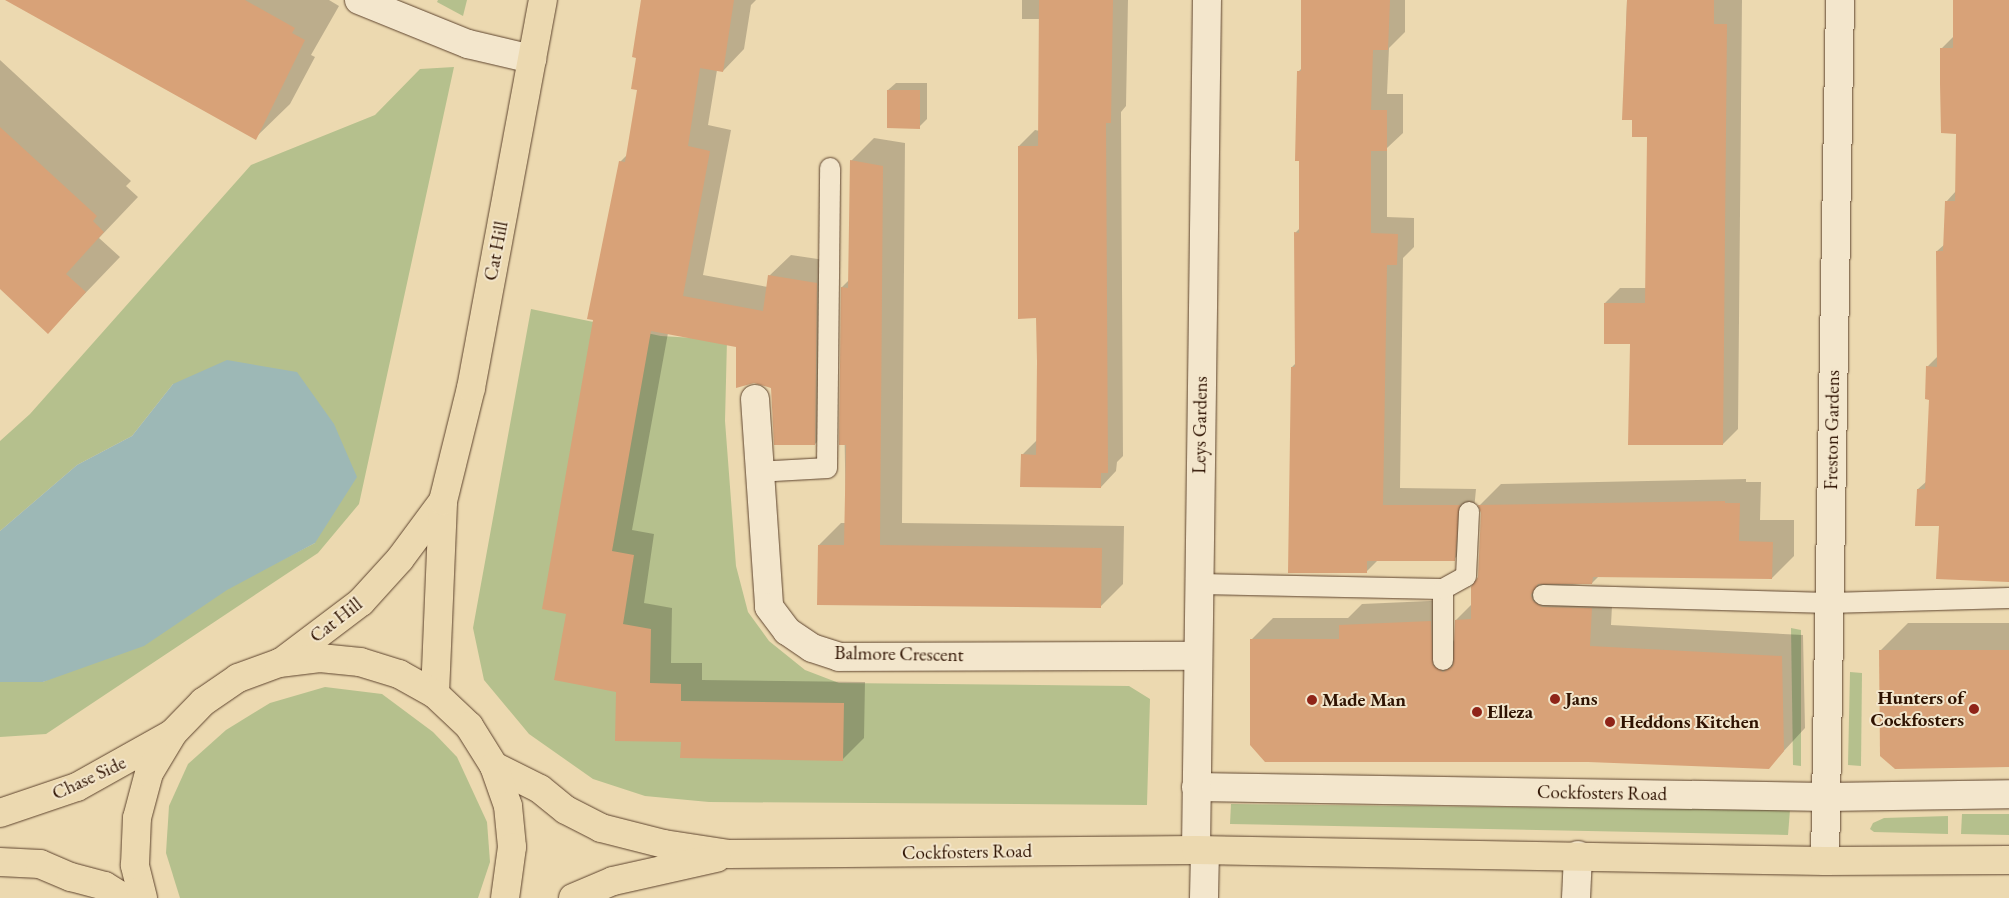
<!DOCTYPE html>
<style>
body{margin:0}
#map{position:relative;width:2009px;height:898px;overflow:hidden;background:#ecd9b0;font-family:"EB Garamond",serif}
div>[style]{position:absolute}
.green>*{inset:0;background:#b5c08d}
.water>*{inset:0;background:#9db8b6}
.shadow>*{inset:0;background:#0003}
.building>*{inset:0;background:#d8a278}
.roads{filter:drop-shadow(0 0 1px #5e442e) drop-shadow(0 0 1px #5e442e)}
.service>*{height:20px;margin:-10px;padding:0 10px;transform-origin:10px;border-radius:10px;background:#f3e6cc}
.minor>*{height:28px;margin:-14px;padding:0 14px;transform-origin:14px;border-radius:14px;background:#f3e6cc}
.primary>*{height:28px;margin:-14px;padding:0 14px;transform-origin:14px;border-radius:14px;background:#ecd9b0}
.dots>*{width:14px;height:14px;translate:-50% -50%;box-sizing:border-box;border:2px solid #f3e6cc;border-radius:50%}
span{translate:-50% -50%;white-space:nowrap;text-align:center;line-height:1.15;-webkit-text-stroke:4px #f3e6cc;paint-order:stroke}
.street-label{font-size:19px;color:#2f1302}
.poi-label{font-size:19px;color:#2f1302;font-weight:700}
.right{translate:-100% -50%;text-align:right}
.left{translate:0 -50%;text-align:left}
</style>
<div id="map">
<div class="green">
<div style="clip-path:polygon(438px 0,467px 0,463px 16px,437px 2px)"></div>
<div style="clip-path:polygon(454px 67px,359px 504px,318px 553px,46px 734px,0 737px,0 682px,43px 682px,315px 543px,173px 384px,132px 436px,77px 465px,0 531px,0 441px,30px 414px,251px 165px,375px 115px,420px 69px)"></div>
<div style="clip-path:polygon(531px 309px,661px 336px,727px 340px,725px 421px,736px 566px,748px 612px,769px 641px,805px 670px,839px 683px,1129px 686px,1150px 699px,1147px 805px,709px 802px,645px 796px,593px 779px,529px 734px,484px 680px,473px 628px)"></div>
<div style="clip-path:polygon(1791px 628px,1801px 630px,1801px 766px,1793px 765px)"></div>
<div style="clip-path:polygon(1850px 672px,1862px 673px,1861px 766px,1848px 765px)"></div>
<div style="clip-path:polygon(325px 687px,382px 694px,433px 732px,457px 757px,487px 822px,490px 862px,478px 898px,180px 898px,166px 853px,169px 806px,188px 764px,226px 730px,270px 703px)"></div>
<div style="clip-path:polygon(1231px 804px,1790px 810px,1788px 835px,1230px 824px)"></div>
<div style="clip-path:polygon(1962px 814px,2009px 814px,2009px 835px,1961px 834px)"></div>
<div style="clip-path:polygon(1948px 816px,1948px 834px,1874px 832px,1870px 829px,1873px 823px,1884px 818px)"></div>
</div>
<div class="water">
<div style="clip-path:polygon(227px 360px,297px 372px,334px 424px,357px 477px,315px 543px,227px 590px,144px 646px,43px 682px,0 682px,0 531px,77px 465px,132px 436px,173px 384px)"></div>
</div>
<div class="shadow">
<div style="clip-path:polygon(44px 0,329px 0,339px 6px,311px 55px,315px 57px,290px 104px,255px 138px)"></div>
<div style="clip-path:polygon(653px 0,756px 0,751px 5px,744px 49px,723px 71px,717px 70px,708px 125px,731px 130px,703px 275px,768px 287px,769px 276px,791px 255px,838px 262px,836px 423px,815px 444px,738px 346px,668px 333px,632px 530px,654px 534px,644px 603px,672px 608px,671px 663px,702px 663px,702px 680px,865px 682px,864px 738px,843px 759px,682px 741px,617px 691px,568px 613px,594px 319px,620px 162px,628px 154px)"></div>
<div style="clip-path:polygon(1022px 0,1128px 0,1126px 106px,1121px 112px,1123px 456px,1117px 462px,1116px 471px,1101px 487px,1022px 455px,1037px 440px,1037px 317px,1019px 146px,1035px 130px,1040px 131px,1040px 19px,1022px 19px)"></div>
<div style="clip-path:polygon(1305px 0,1405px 0,1405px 32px,1389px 48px,1387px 94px,1403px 94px,1403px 133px,1387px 148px,1387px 217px,1414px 218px,1414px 247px,1403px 258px,1400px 488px,1476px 489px,1471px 543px,1454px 559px,1378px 560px,1367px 571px,1292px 367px,1296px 363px,1295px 233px,1300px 228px,1298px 72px,1302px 68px)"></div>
<div style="clip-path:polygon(1627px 0,1742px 0,1738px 429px,1723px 444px,1631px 342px,1605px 303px,1620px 288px,1646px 288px,1648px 136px,1634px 119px,1623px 119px)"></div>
<div style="clip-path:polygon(1955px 0,2009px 0,2009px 581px,1940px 525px,1918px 489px,1927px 481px,1930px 398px,1927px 367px,1938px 356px,1937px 251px,1945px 244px,1946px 202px,1956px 191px,1958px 133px,1942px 48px,1955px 35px)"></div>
<div style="clip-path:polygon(0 60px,131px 181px,126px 186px,138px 197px,99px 238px,120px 257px,48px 332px,0 287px)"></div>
<div style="clip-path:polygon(896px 83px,927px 83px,927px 119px,919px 127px,888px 90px)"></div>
<div style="clip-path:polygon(874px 138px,905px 143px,902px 523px,1124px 526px,1123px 584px,1101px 606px,819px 545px,841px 523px,846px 523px,842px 287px,849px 280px,851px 161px)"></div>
<div style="clip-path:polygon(1746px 479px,1746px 482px,1761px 482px,1760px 520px,1794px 520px,1794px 556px,1772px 578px,1599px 576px,1592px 583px,1563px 586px,1613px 587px,1611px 625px,1803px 635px,1805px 728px,1768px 768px,1251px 640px,1273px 618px,1348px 618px,1362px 604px,1452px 600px,1452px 638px,1456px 645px,1456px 620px,1472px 604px,1479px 577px,1482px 512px,1480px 505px,1501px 484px)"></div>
<div style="clip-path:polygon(1908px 623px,2009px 623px,2009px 766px,1880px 651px)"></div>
</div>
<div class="building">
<div style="clip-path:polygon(5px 0,245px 0,295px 28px,292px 33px,305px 40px,256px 140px)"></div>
<div style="clip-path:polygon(641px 0,734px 0,723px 72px,700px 68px,688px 146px,710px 151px,683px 296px,763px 311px,768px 275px,817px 283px,815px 445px,774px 445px,771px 388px,754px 383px,736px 388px,736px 347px,651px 331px,612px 551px,634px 555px,623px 624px,651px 629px,650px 683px,681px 684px,681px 701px,844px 703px,843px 761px,680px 758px,681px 742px,615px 741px,616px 692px,554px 680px,566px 614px,542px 609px,593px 320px,587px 319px,619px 161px,625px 162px,637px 90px,631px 89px,636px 58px,632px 57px)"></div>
<div style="clip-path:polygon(1039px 0,1113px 0,1111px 123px,1106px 123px,1108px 473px,1101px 473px,1101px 488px,1020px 487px,1021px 454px,1036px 455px,1037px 362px,1036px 318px,1018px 319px,1018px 146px,1038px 146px)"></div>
<div style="clip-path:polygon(1301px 0,1390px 0,1388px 50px,1373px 50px,1371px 110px,1387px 110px,1387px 151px,1371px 151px,1371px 233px,1398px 234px,1397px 265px,1387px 265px,1383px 505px,1460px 505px,1455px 561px,1367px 561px,1367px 573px,1288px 573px,1291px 367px,1295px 367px,1294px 232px,1299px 233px,1299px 161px,1295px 161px,1297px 71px,1301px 71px)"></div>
<div style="clip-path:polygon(1627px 0,1714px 0,1714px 24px,1727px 24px,1723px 445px,1628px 445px,1630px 344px,1604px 344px,1604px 303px,1645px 303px,1647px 137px,1632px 137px,1632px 120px,1622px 120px)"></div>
<div style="clip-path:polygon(1953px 0,2009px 0,2009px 582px,1936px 579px,1939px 526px,1915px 526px,1917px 489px,1925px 489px,1929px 400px,1925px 399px,1926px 366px,1937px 367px,1936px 251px,1943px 251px,1945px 201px,1955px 201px,1956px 134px,1941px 133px,1940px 84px,1940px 48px,1953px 48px)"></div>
<div style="clip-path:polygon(887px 90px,920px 90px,920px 129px,887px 128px)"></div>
<div style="clip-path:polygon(0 127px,97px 216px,93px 221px,104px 232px,66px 274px,86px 292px,48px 334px,0 289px)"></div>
<div style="clip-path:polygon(850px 160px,883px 166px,880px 545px,1102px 548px,1101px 608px,817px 605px,818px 545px,844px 545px,846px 445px,839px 445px,841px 287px,848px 288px)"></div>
<div style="clip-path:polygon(1725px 501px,1725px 503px,1740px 503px,1739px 541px,1773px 542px,1772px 579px,1593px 577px,1592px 584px,1538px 584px,1531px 595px,1533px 601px,1542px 607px,1592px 608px,1590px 646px,1782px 656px,1784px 751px,1769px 769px,1588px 762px,1265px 762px,1250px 745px,1250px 639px,1339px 639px,1339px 625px,1431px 621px,1433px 665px,1443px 672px,1453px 666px,1455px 620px,1471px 619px,1471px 587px,1478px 577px,1481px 513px,1478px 505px)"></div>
<div style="clip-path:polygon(1879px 650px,2009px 650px,2009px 767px,1895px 769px,1880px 756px)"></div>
</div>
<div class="roads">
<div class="service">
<div style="left:757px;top:472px;width:70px;rotate:-3.3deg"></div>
<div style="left:827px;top:468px;width:300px;rotate:-89.4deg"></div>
<div style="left:1198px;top:584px;width:245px;rotate:1.2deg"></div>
<div style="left:1443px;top:589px;width:71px;rotate:90deg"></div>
<div style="left:1443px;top:589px;width:26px;rotate:-29deg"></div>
<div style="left:1466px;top:576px;width:64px;rotate:-87.3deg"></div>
<div style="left:1543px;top:595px;width:286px;rotate:1.6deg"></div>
<div style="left:1829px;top:603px;width:180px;rotate:-1.6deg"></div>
</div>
<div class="minor">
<div style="left:359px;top:0;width:118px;rotate:22deg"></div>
<div style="left:468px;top:44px;width:66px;rotate:13.2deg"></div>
<div style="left:755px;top:399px;width:208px;rotate:86.1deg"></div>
<div style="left:769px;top:607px;width:30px;rotate:53deg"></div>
<div style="left:787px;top:631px;width:30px;rotate:34deg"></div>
<div style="left:812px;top:648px;width:28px;rotate:18deg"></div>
<div style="left:839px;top:657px;width:358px;rotate:-0.2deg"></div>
<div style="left:1196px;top:787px;width:631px;rotate:0.91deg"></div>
<div style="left:1827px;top:797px;width:182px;rotate:-0.9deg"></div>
<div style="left:1196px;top:850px;width:850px;rotate:-89.26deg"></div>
<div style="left:1825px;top:861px;width:861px;rotate:-89deg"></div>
<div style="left:1204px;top:898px;width:48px;rotate:-88.8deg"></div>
<div style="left:1576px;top:898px;width:43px;rotate:-87.3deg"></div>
</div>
<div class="primary">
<div style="left:283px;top:661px;width:98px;rotate:-37.1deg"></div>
<div style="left:361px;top:602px;width:58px;rotate:-47.8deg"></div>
<div style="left:400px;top:559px;width:72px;rotate:-53.4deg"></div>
<div style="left:435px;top:694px;width:193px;rotate:-87.6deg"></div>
<div style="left:443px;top:501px;width:116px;rotate:-76.1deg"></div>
<div style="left:471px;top:388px;width:395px;rotate:-79.5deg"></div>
<div style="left:494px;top:766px;width:51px;rotate:26.6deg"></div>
<div style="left:540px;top:789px;width:33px;rotate:39deg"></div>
<div style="left:566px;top:810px;width:39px;rotate:27deg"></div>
<div style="left:601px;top:828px;width:65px;rotate:14.3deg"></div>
<div style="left:664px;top:844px;width:66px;rotate:8.7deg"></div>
<div style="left:729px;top:854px;width:467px;rotate:-0.5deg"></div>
<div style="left:1196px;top:850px;width:629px;rotate:1deg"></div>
<div style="left:1825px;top:861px;width:184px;rotate:-0.3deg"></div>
<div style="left:0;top:813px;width:81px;rotate:-18.7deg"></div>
<div style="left:77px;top:787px;width:107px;rotate:-29.2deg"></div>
<div style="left:0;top:862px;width:40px;rotate:2.9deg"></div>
<div style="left:40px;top:864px;width:34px;rotate:23deg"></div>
<div style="left:71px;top:877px;width:35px;rotate:15deg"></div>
<div style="left:105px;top:886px;width:22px;rotate:32deg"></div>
<div style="left:143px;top:898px;width:34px;rotate:-104deg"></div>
<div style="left:135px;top:865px;width:47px;rotate:-87.6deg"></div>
<div style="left:137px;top:818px;width:47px;rotate:-75.1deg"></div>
<div style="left:149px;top:773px;width:47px;rotate:-59deg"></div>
<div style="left:173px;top:733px;width:43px;rotate:-45.9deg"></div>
<div style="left:203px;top:702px;width:42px;rotate:-34.4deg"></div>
<div style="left:238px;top:678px;width:44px;rotate:-20.1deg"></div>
<div style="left:279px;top:663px;width:41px;rotate:-7deg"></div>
<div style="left:320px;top:658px;width:40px;rotate:5.7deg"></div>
<div style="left:360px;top:662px;width:41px;rotate:17.1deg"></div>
<div style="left:399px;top:674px;width:41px;rotate:29.1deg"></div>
<div style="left:435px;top:694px;width:47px;rotate:43.3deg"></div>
<div style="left:469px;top:726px;width:47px;rotate:58deg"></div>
<div style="left:494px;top:766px;width:42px;rotate:70.7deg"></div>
<div style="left:508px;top:806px;width:41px;rotate:84.4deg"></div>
<div style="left:512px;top:847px;width:51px;rotate:97.8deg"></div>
<div style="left:573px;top:898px;width:43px;rotate:-23deg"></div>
<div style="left:613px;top:881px;width:106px;rotate:-12.6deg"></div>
</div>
</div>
<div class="dots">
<div style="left:1555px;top:699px;background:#8f2418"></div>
<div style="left:1312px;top:700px;background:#8f2418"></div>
<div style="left:1974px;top:709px;background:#8f2418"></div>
<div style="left:1477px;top:712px;background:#8f2418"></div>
<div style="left:1610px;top:722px;background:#8f2418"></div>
</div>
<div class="street-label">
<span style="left:496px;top:251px;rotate:-79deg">Cat Hill</span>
<span style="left:1200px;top:425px;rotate:-89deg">Leys Gardens</span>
<span style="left:1832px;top:430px;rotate:-89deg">Freston Gardens</span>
<span style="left:336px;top:620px;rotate:-38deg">Cat Hill</span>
<span style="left:899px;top:654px;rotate:1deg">Balmore Crescent</span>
<span style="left:89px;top:778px;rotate:-25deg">Chase Side</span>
<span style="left:1602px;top:793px;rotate:1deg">Cockfosters Road</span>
<span style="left:967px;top:852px;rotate:-1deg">Cockfosters Road</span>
</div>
<div class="poi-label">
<span class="right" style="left:1964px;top:709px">Hunters of<br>Cockfosters</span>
<span class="left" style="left:1565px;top:699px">Jans</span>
<span class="left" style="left:1322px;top:700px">Made Man</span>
<span class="left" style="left:1487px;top:712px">Elleza</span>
<span class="left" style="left:1620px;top:722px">Heddons Kitchen</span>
</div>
</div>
